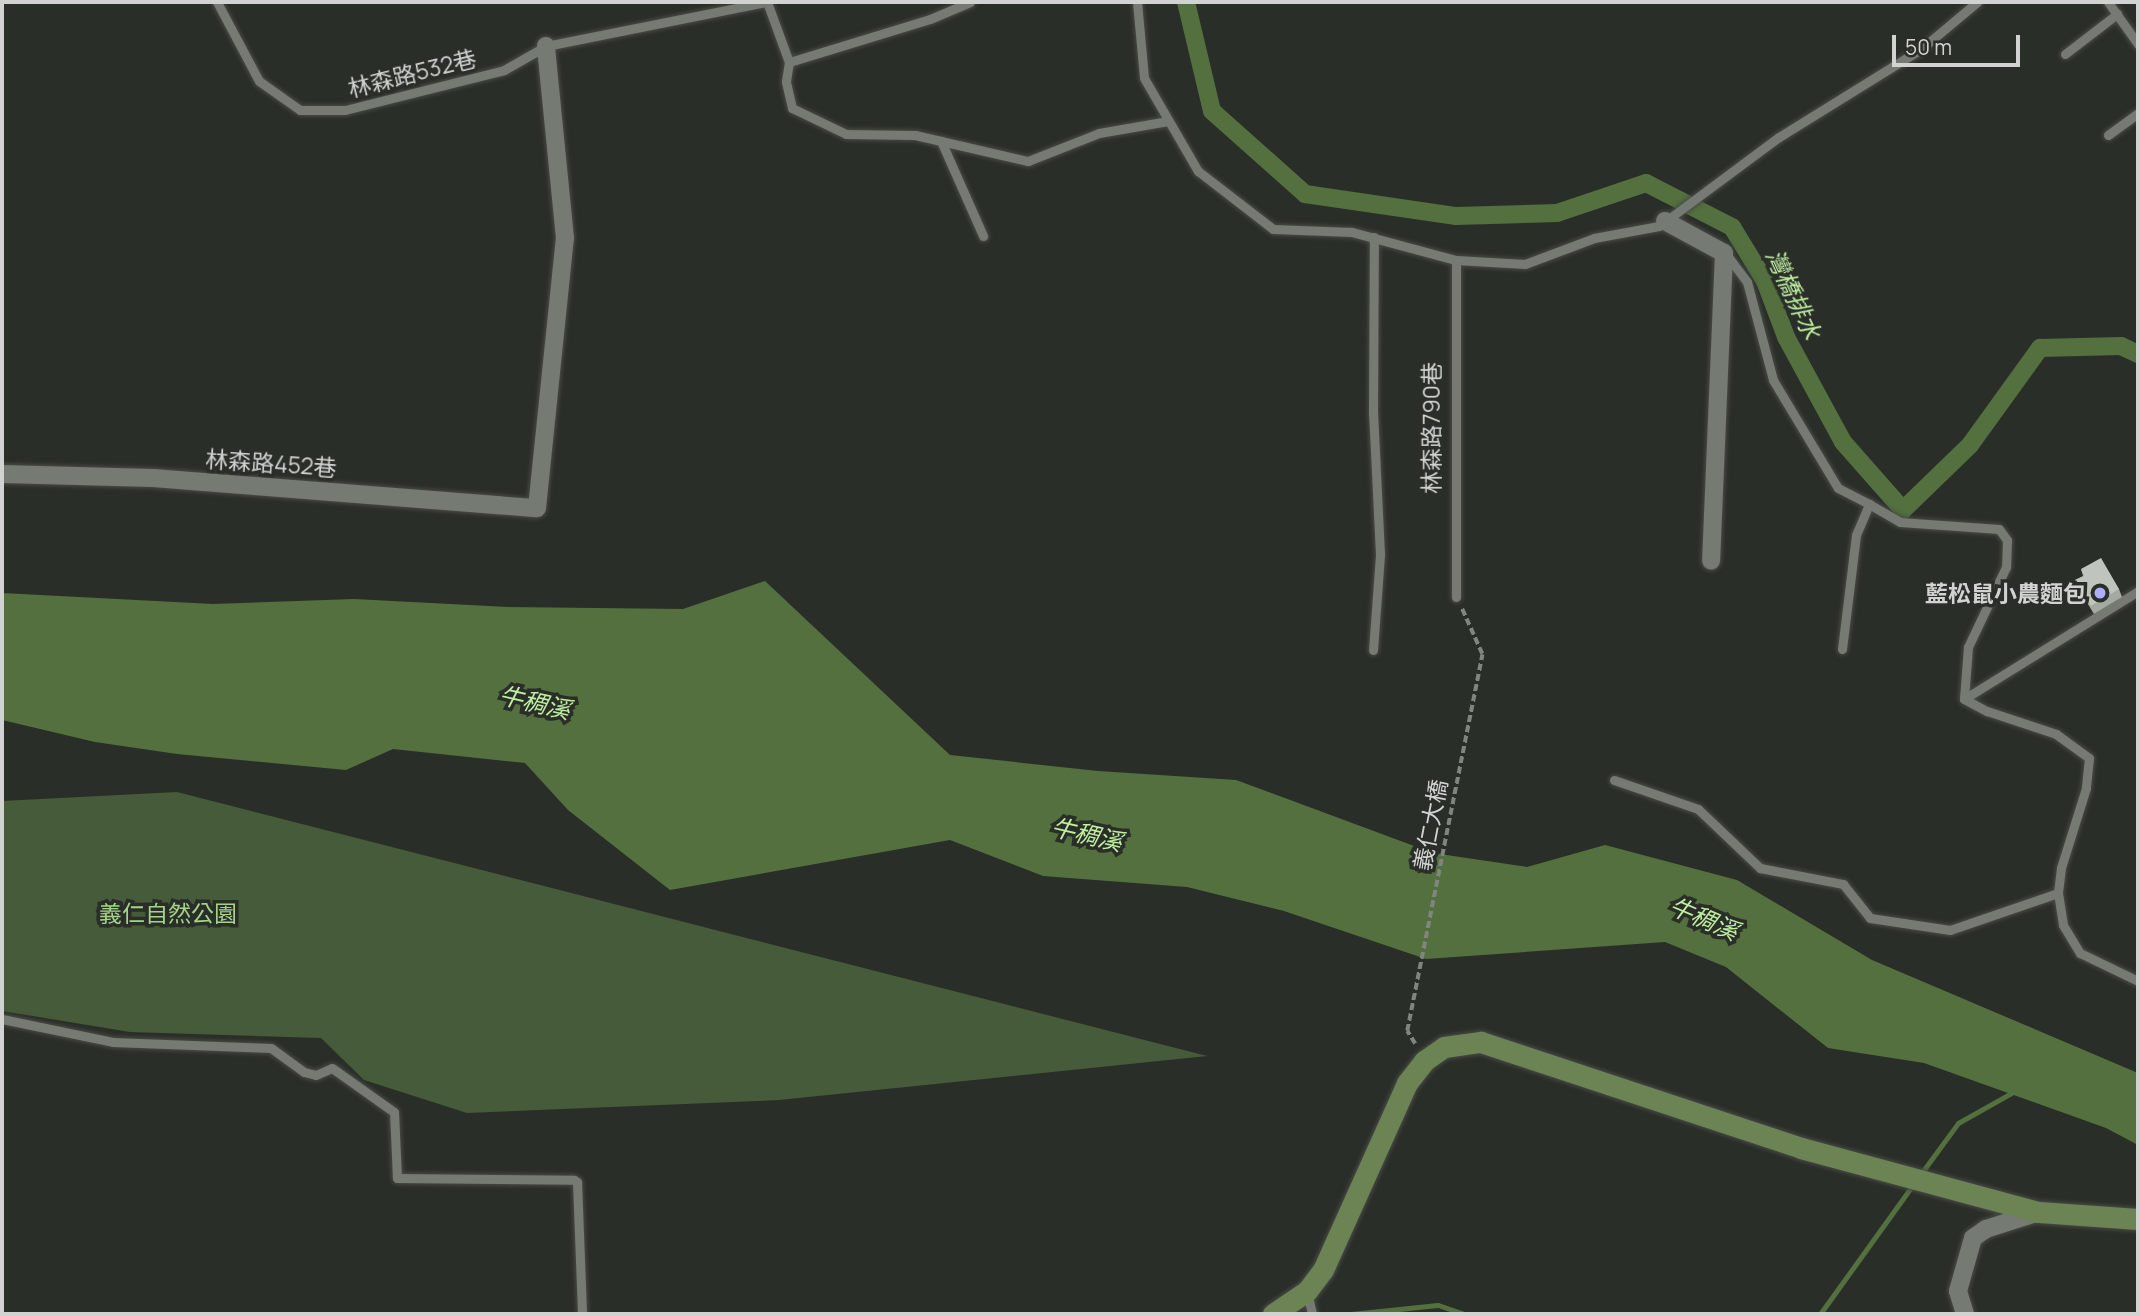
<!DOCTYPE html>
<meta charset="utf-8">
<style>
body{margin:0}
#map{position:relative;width:2140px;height:1316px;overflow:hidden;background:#2a2e28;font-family:Manrope,"Noto Sans TC",sans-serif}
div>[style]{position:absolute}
.green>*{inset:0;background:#465b39}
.water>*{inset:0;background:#53703e}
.stream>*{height:5px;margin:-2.5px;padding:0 2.5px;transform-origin:2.5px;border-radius:2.5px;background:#53703e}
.canal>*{height:18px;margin:-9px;padding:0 9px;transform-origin:9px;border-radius:9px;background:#53703e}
.path>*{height:3.5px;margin-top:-1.75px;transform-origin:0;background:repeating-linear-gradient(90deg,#818580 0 7px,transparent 0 10.5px)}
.roads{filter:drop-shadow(0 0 2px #484b46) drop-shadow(0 0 2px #484b46)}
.lane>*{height:9px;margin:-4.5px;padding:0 4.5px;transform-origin:4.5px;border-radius:4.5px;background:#757a73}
.street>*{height:18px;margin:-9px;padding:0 9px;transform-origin:9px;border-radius:9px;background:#757a73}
.secondary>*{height:21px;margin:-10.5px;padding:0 10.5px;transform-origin:10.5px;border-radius:10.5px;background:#6c8453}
.wall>*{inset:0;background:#a4a9a2}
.building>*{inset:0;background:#bfc4bc}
.dots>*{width:19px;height:19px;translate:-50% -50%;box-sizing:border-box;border:4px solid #2a2e28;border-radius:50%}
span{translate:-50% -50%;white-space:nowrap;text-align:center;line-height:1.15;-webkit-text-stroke:7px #2a2e28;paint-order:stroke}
.street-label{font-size:23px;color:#d0d3cf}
.poi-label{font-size:23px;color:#d0d3cf;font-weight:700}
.right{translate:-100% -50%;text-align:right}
.park-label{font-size:23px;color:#a4d287}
.water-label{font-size:24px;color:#bfeea1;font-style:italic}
.frame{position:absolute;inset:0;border:4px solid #d0d3cf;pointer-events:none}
.scale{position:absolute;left:1892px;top:35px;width:128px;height:32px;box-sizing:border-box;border:4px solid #d0d3cf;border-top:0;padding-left:9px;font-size:21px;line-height:24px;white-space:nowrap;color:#d0d3cf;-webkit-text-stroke:5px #2a2e28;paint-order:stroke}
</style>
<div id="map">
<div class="green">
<div style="clip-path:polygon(177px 792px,1207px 1056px,779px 1100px,467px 1113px,364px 1080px,321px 1038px,130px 1032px,2px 1011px,2px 801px)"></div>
</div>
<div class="water">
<div style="clip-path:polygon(765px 581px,950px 755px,1098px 771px,1236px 780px,1433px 853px,1527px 867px,1605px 845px,1737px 880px,1872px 960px,2138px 1073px,2138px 1145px,2106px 1128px,1924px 1063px,1828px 1048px,1726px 967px,1665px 942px,1426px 959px,1284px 911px,1187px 887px,1043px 876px,950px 840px,670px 890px,568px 810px,525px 763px,393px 749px,346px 770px,177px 754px,95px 742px,2px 720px,2px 593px,213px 604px,354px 599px,508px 607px,683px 609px)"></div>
</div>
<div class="stream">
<div style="left:1920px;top:1175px;width:64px;rotate:-53.8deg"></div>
<div style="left:1958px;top:1123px;width:65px;rotate:-29.3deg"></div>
<div style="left:1351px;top:1314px;width:87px;rotate:-5.9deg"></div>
<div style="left:1438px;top:1305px;width:28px;rotate:19deg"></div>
<div style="left:1820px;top:1314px;width:161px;rotate:-54.3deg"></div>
</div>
<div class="canal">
<div style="left:1186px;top:2px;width:112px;rotate:76.6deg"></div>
<div style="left:1212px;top:111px;width:125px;rotate:41.7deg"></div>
<div style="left:1305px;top:194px;width:153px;rotate:8.3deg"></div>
<div style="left:1456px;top:216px;width:101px;rotate:-1.7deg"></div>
<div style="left:1557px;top:213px;width:94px;rotate:-18.6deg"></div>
<div style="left:1646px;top:183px;width:97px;rotate:27.1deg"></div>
<div style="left:1732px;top:227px;width:63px;rotate:58.6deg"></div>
<div style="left:1765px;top:281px;width:60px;rotate:69.4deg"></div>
<div style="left:1786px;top:337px;width:119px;rotate:61.5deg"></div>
<div style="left:1843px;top:442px;width:91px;rotate:48.6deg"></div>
<div style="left:1903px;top:510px;width:93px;rotate:-44.1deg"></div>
<div style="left:1970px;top:445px;width:120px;rotate:-54.2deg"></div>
<div style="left:2040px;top:348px;width:81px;rotate:-1.4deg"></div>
<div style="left:2121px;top:346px;width:19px;rotate:25deg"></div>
</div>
<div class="path">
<div style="left:1415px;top:1044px;width:15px;rotate:-122deg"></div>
<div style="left:1407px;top:1031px;width:384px;rotate:-78.7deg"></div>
<div style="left:1482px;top:654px;width:51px;rotate:-114.1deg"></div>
</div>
<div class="roads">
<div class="lane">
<div style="left:217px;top:2px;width:89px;rotate:62deg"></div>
<div style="left:259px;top:81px;width:50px;rotate:35.3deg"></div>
<div style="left:300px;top:110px;width:45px"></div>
<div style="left:345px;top:110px;width:164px;rotate:-14.1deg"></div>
<div style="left:504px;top:70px;width:48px;rotate:-29.7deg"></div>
<div style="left:546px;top:46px;width:225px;rotate:-11.3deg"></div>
<div style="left:767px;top:2px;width:64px;rotate:69.9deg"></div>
<div style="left:970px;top:2px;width:43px;rotate:157deg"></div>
<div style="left:930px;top:19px;width:147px;rotate:163deg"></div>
<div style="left:789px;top:62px;width:20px;rotate:99deg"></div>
<div style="left:786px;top:82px;width:27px;rotate:77deg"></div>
<div style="left:792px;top:108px;width:60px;rotate:25.7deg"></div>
<div style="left:846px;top:134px;width:69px;rotate:0.8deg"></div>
<div style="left:915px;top:135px;width:116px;rotate:13deg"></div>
<div style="left:1028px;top:161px;width:76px;rotate:-21.5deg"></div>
<div style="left:1099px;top:133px;width:70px;rotate:-9.9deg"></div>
<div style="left:1137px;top:2px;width:76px;rotate:84.7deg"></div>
<div style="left:1144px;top:78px;width:108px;rotate:59.9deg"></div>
<div style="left:1198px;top:171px;width:95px;rotate:37.7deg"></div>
<div style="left:1273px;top:229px;width:79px;rotate:2.2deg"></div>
<div style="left:1352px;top:232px;width:108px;rotate:15.1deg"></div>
<div style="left:2108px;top:2px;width:52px;rotate:54.5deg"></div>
<div style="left:2065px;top:54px;width:66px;rotate:-37.6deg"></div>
<div style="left:2108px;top:135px;width:37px;rotate:-36deg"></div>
<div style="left:941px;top:141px;width:104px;rotate:66.1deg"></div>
<div style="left:1726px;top:254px;width:35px;rotate:53deg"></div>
<div style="left:1747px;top:282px;width:101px;rotate:75.1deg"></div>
<div style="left:1773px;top:380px;width:126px;rotate:59deg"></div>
<div style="left:1838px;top:488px;width:35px;rotate:27deg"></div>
<div style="left:1456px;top:597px;width:337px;rotate:-90deg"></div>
<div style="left:1456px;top:260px;width:69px;rotate:3.3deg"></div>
<div style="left:1525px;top:264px;width:74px;rotate:-20.6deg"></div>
<div style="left:1594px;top:238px;width:66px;rotate:-10.5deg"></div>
<div style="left:1659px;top:226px;width:149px;rotate:-36.6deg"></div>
<div style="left:1779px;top:137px;width:167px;rotate:-31.8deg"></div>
<div style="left:1921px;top:49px;width:73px;rotate:-40deg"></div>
<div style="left:1842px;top:649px;width:115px;rotate:-83deg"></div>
<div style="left:1856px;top:535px;width:34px;rotate:-67deg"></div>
<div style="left:1869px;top:504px;width:36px;rotate:30deg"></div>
<div style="left:1900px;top:522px;width:99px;rotate:4deg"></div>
<div style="left:1999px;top:529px;width:14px;rotate:54deg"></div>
<div style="left:2007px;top:540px;width:27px;rotate:92deg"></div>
<div style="left:2006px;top:567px;width:89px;rotate:115.4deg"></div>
<div style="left:1968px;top:647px;width:52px;rotate:94.4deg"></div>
<div style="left:1373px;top:650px;width:96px;rotate:-85.8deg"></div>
<div style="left:1380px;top:554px;width:141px;rotate:-92.8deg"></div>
<div style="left:1373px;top:413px;width:176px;rotate:-89.7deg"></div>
<div style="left:1964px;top:699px;width:26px;rotate:28deg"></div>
<div style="left:1987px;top:711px;width:73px;rotate:18.4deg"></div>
<div style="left:2056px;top:734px;width:41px;rotate:36deg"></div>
<div style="left:2089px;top:758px;width:30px;rotate:96deg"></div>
<div style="left:2086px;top:788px;width:84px;rotate:107.4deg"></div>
<div style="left:2061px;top:868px;width:25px;rotate:97deg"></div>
<div style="left:2058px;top:893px;width:32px;rotate:81deg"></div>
<div style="left:2063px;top:925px;width:33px;rotate:59deg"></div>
<div style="left:2080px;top:953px;width:64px;rotate:25.8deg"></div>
<div style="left:1964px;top:699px;width:205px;rotate:-31.8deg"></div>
<div style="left:1614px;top:780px;width:89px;rotate:19deg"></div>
<div style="left:1698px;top:809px;width:86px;rotate:43.6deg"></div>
<div style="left:1760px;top:868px;width:85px;rotate:10.9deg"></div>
<div style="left:1843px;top:884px;width:43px;rotate:51.5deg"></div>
<div style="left:1870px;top:918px;width:81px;rotate:8.5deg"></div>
<div style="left:1950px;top:930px;width:114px;rotate:-18.9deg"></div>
<div style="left:2px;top:1019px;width:113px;rotate:11.7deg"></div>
<div style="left:113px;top:1042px;width:158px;rotate:2.2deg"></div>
<div style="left:271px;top:1048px;width:41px;rotate:36deg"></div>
<div style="left:304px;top:1072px;width:12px;rotate:14deg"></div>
<div style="left:316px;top:1075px;width:17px;rotate:-24deg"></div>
<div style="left:332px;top:1068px;width:76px;rotate:35.4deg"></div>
<div style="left:394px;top:1112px;width:66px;rotate:87.4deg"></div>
<div style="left:397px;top:1178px;width:177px;rotate:0.6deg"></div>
<div style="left:574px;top:1180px;width:4px;rotate:34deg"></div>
<div style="left:577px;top:1182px;width:132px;rotate:87.8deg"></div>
<div style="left:1307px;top:1292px;width:23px;rotate:77deg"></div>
</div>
<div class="street">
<div style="left:1665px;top:221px;width:67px;rotate:28.5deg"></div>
<div style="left:1724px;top:253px;width:308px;rotate:92.4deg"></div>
<div style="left:2px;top:474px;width:151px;rotate:1.5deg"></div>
<div style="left:153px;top:478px;width:385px;rotate:4.5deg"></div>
<div style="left:537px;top:508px;width:271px;rotate:-84.1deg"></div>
<div style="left:565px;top:238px;width:193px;rotate:-95.7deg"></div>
<div style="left:1965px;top:1314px;width:24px;rotate:-107deg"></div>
<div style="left:1958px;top:1291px;width:55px;rotate:-74.2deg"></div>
<div style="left:1973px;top:1238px;width:16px;rotate:-35deg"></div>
<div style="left:1986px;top:1229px;width:56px;rotate:-17.8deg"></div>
</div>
<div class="secondary">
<div style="left:1273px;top:1314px;width:41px;rotate:-34.1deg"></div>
<div style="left:1307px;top:1291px;width:26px;rotate:-53deg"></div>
<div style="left:1323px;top:1270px;width:205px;rotate:-65.8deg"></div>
<div style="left:1407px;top:1083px;width:28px;rotate:-52deg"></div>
<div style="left:1424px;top:1061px;width:24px;rotate:-35deg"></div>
<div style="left:1444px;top:1047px;width:37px;rotate:-8deg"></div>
<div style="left:1481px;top:1042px;width:337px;rotate:18.3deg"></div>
<div style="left:1801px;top:1148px;width:246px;rotate:15.1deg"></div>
<div style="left:2039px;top:1212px;width:99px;rotate:4deg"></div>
</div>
</div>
<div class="wall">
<div style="clip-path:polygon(2081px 569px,2119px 589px,2122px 597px,2094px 614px,2078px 588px,2075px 580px,2083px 576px)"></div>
</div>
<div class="building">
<div style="clip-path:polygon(2101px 558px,2119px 589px,2091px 606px,2075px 580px,2084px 576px,2081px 569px)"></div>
</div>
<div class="dots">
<div style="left:2100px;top:593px;background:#aeaefa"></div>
</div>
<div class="street-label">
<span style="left:412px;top:73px;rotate:-14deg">林森路532巷</span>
<span style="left:1431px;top:428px;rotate:-90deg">林森路790巷</span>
<span style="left:271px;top:463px;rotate:4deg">林森路452巷</span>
<span style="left:1430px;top:825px;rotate:-79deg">義仁大橋</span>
</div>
<div class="poi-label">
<span class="right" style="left:2086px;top:593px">藍松鼠小農麵包</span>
</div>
<div class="park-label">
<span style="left:168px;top:913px">義仁自然公園</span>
</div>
<div class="water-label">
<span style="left:1794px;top:294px;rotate:65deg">灣橋排水</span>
<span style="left:535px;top:702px;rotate:13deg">牛稠溪</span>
<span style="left:1087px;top:834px;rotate:13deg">牛稠溪</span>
<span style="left:1704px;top:918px;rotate:23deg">牛稠溪</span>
</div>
<div class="frame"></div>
<div class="scale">50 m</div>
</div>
